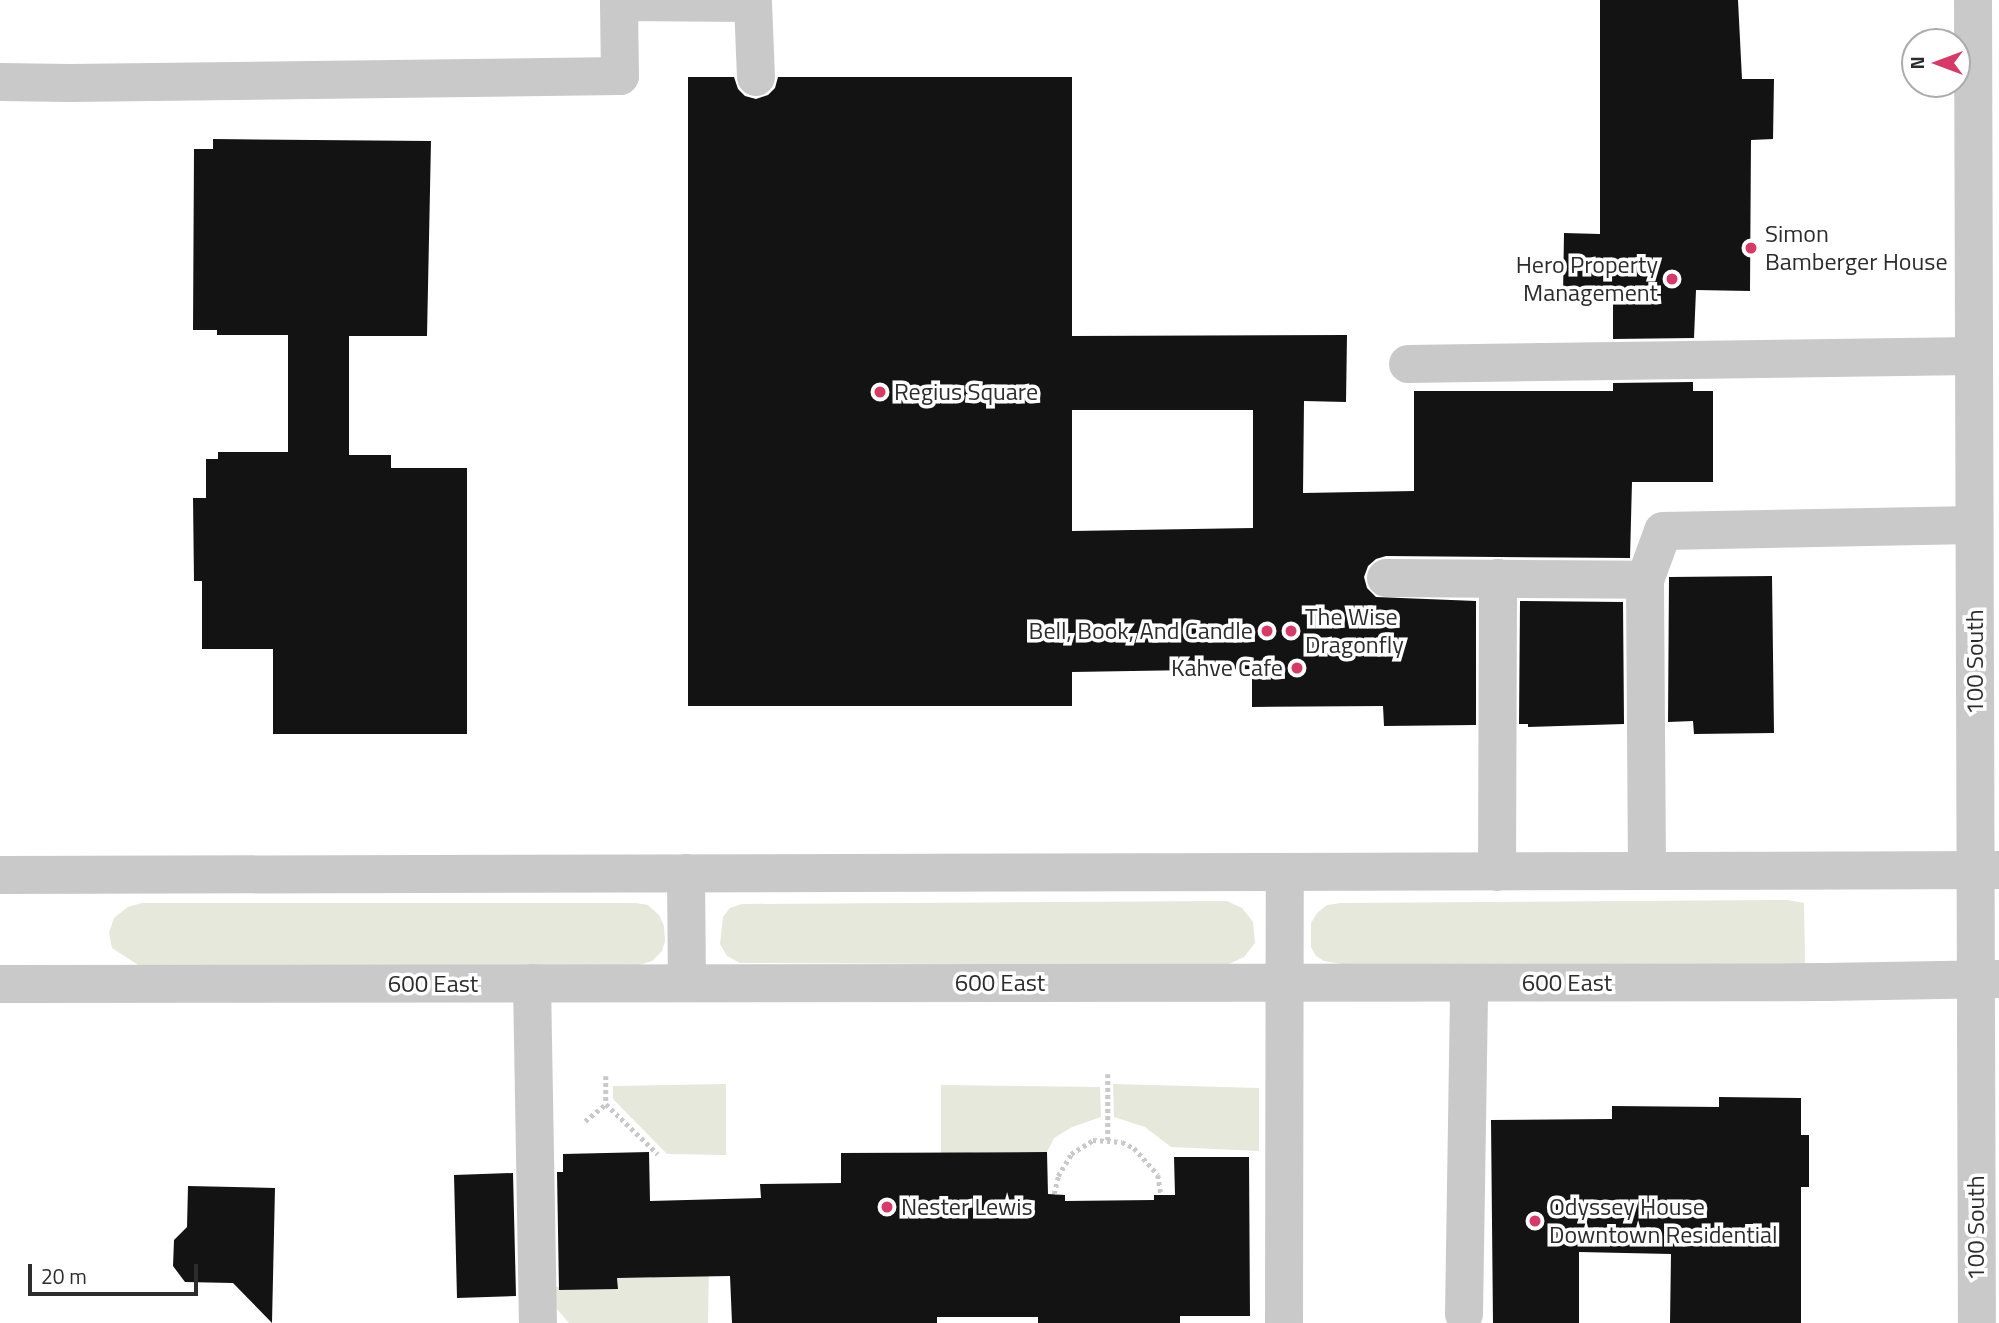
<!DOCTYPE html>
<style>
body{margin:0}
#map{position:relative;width:1999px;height:1323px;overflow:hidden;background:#fff;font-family:"Titillium Web",sans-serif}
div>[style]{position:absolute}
.green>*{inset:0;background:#e5e8da}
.building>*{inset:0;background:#131313}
.path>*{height:4.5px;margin-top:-2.25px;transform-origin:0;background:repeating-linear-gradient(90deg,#c9c9c9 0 3.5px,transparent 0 7px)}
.minor>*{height:38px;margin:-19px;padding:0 19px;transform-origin:19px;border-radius:19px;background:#c9c9c9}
.dots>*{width:19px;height:19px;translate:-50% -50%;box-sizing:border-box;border:4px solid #fff;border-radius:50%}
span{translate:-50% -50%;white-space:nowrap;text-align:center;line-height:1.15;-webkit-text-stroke:7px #fff;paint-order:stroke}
.poi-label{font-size:24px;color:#2c2c2c}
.left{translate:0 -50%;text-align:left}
.right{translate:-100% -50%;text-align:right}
.street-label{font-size:24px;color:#2c2c2c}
.north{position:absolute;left:1901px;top:28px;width:70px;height:70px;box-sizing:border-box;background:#fff;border:2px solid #ababab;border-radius:50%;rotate:270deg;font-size:19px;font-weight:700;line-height:28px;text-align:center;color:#2c2c2c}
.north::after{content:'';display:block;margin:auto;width:24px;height:32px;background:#d73968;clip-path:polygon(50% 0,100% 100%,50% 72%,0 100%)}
.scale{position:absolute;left:28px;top:1264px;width:170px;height:32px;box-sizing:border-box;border:4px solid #2c2c2c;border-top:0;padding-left:9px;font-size:21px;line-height:24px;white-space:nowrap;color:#2c2c2c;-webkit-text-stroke:5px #fff;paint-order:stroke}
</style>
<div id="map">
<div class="green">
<div style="clip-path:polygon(1788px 900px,1804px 903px,1805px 963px,1341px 964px,1324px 961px,1316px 956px,1311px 947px,1311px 923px,1317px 913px,1327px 905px,1341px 903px)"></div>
<div style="clip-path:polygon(1227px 901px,1242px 908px,1253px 922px,1255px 943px,1244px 957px,1227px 965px,740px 963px,727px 956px,720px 944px,723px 917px,730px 908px,742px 904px)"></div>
<div style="clip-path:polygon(142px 903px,636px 903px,648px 905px,659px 915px,664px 926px,665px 941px,662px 951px,652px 961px,639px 965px,138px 965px,112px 948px,109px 933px,114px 918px,128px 907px)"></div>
<div style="clip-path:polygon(726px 1084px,726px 1155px,667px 1154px,613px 1099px,613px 1086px)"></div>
<div style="clip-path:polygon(1113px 1084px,1259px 1088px,1259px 1151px,1171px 1147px,1145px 1127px,1114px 1117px)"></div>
<div style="clip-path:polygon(941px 1085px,1100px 1087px,1101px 1117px,1072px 1127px,1054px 1138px,1047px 1152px,974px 1152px,941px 1160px)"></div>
<div style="clip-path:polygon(710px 1203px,708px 1323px,569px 1323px,555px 1307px,555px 1287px,618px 1289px,617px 1278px,652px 1278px,650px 1205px)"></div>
</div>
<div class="building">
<div style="clip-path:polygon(1600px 0,1738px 0,1742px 79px,1774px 79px,1773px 139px,1751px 140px,1750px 291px,1696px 290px,1694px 338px,1613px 339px,1613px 295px,1563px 295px,1564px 233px,1600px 234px)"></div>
<div style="clip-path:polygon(evenodd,688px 77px,734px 77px,738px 89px,745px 96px,756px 99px,768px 95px,775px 88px,778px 77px,1072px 77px,1072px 336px,1347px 335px,1346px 402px,1304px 401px,1303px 493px,1414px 491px,1414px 391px,1613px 391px,1613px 383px,1693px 382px,1693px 391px,1713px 391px,1713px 482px,1632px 482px,1630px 558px,1386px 556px,1376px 559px,1368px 566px,1364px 577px,1367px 588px,1376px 597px,1476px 601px,1476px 725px,1384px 726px,1383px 706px,1252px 707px,1252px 669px,1072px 672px,1072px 706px,688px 706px,688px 77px,1072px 410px,1253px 410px,1253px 528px,1072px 531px,1072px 410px)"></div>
<div style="clip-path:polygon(213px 139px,431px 141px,427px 336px,349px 336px,349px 455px,391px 455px,391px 468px,467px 468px,467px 734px,273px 734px,273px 649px,202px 649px,202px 581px,194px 581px,193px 498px,206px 498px,206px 459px,218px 459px,218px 452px,288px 452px,288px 335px,217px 335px,217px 330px,193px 330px,194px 149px,213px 149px)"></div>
<div style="clip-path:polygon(1772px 576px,1774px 733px,1694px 734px,1693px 721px,1668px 722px,1669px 577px)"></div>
<div style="clip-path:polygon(1520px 601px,1623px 602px,1624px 724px,1528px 727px,1528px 724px,1519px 724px)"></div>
<div style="clip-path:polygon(1719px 1097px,1801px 1098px,1801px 1135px,1809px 1135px,1809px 1187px,1801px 1187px,1801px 1323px,1670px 1323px,1671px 1254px,1579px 1252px,1579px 1323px,1493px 1323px,1491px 1120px,1612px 1119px,1612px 1106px,1719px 1107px)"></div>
<div style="clip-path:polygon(649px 1152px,650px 1201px,761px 1198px,760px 1184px,841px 1183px,841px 1153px,1047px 1152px,1048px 1194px,1065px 1195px,1065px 1201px,1154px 1200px,1154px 1195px,1175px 1195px,1174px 1157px,1249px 1157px,1250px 1316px,1180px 1316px,1180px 1323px,1038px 1323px,1038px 1317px,937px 1317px,937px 1323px,732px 1323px,730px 1276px,617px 1278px,618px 1289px,559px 1290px,557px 1172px,563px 1172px,563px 1154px)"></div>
<div style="clip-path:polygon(513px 1173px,516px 1296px,457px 1298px,454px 1175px)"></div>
<div style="clip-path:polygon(188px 1186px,275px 1188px,272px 1323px,233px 1283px,185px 1282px,173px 1266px,174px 1240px,187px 1227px)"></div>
</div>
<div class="path">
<div style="left:1108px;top:1074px;width:66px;rotate:90deg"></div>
<div style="left:606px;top:1076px;width:28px;rotate:90deg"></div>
<div style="left:606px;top:1104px;width:72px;rotate:43.9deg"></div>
<div style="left:585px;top:1121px;width:27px;rotate:-39deg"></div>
<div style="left:1054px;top:1194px;width:18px;rotate:-77deg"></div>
<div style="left:1058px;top:1176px;width:26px;rotate:-59deg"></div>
<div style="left:1071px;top:1154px;width:26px;rotate:-32deg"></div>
<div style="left:1093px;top:1140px;width:29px;rotate:4deg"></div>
<div style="left:1122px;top:1142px;width:13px;rotate:27deg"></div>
<div style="left:1134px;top:1148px;width:36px;rotate:48deg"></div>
<div style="left:1158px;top:1175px;width:20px;rotate:81deg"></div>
</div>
<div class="minor">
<div style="left:1973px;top:0;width:1323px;rotate:89.83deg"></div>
<div style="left:619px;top:2px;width:134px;rotate:0.4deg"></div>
<div style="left:753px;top:3px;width:74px;rotate:87.7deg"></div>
<div style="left:0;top:82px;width:70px;rotate:0.8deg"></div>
<div style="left:70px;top:83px;width:550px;rotate:-0.73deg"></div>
<div style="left:620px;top:76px;width:76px;rotate:-90.8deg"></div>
<div style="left:1408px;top:364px;width:565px;rotate:-0.81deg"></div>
<div style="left:1386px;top:578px;width:259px;rotate:0.4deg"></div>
<div style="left:1647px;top:871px;width:291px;rotate:-90.4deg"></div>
<div style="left:1645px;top:580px;width:52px;rotate:-69.8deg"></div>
<div style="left:1663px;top:531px;width:311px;rotate:-1.1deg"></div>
<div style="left:1497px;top:872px;width:294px;rotate:-89.8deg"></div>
<div style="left:686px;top:873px;width:110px;rotate:89.5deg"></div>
<div style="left:0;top:875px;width:1999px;rotate:-0.14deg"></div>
<div style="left:532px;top:983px;width:340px;rotate:89deg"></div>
<div style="left:0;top:984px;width:1825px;rotate:-0.06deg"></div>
<div style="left:1825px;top:982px;width:174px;rotate:-1deg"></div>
<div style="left:1464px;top:1314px;width:331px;rotate:-89.1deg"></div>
<div style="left:1284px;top:1323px;width:451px;rotate:-89.9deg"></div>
</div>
<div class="dots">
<div style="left:1751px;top:248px;background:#d73968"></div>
<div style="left:1672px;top:279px;background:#d73968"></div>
<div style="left:880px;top:392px;background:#d73968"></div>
<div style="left:1267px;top:631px;background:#d73968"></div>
<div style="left:1291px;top:631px;background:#d73968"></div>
<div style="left:1297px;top:668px;background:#d73968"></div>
<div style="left:887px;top:1207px;background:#d73968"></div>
<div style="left:1535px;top:1221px;background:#d73968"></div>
</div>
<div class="poi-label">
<span class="left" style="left:1765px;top:248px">Simon<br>Bamberger House</span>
<span class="right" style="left:1658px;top:279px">Hero Property<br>Management</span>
<span class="left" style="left:894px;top:392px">Regius Square</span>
<span class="left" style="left:1305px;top:631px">The Wise<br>Dragonfly</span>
<span class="right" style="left:1253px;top:631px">Bell, Book, And Candle</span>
<span class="right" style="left:1283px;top:668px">Kahve Cafe</span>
<span class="left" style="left:901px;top:1207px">Nester Lewis</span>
<span class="left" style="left:1549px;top:1221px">Odyssey House<br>Downtown Residential</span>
</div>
<div class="street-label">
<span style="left:1975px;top:662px;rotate:-90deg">100 South</span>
<span style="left:1000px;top:983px">600 East</span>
<span style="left:1567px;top:983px">600 East</span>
<span style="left:433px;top:984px">600 East</span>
<span style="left:1976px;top:1228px;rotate:-90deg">100 South</span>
</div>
<div class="north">N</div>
<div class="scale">20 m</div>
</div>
